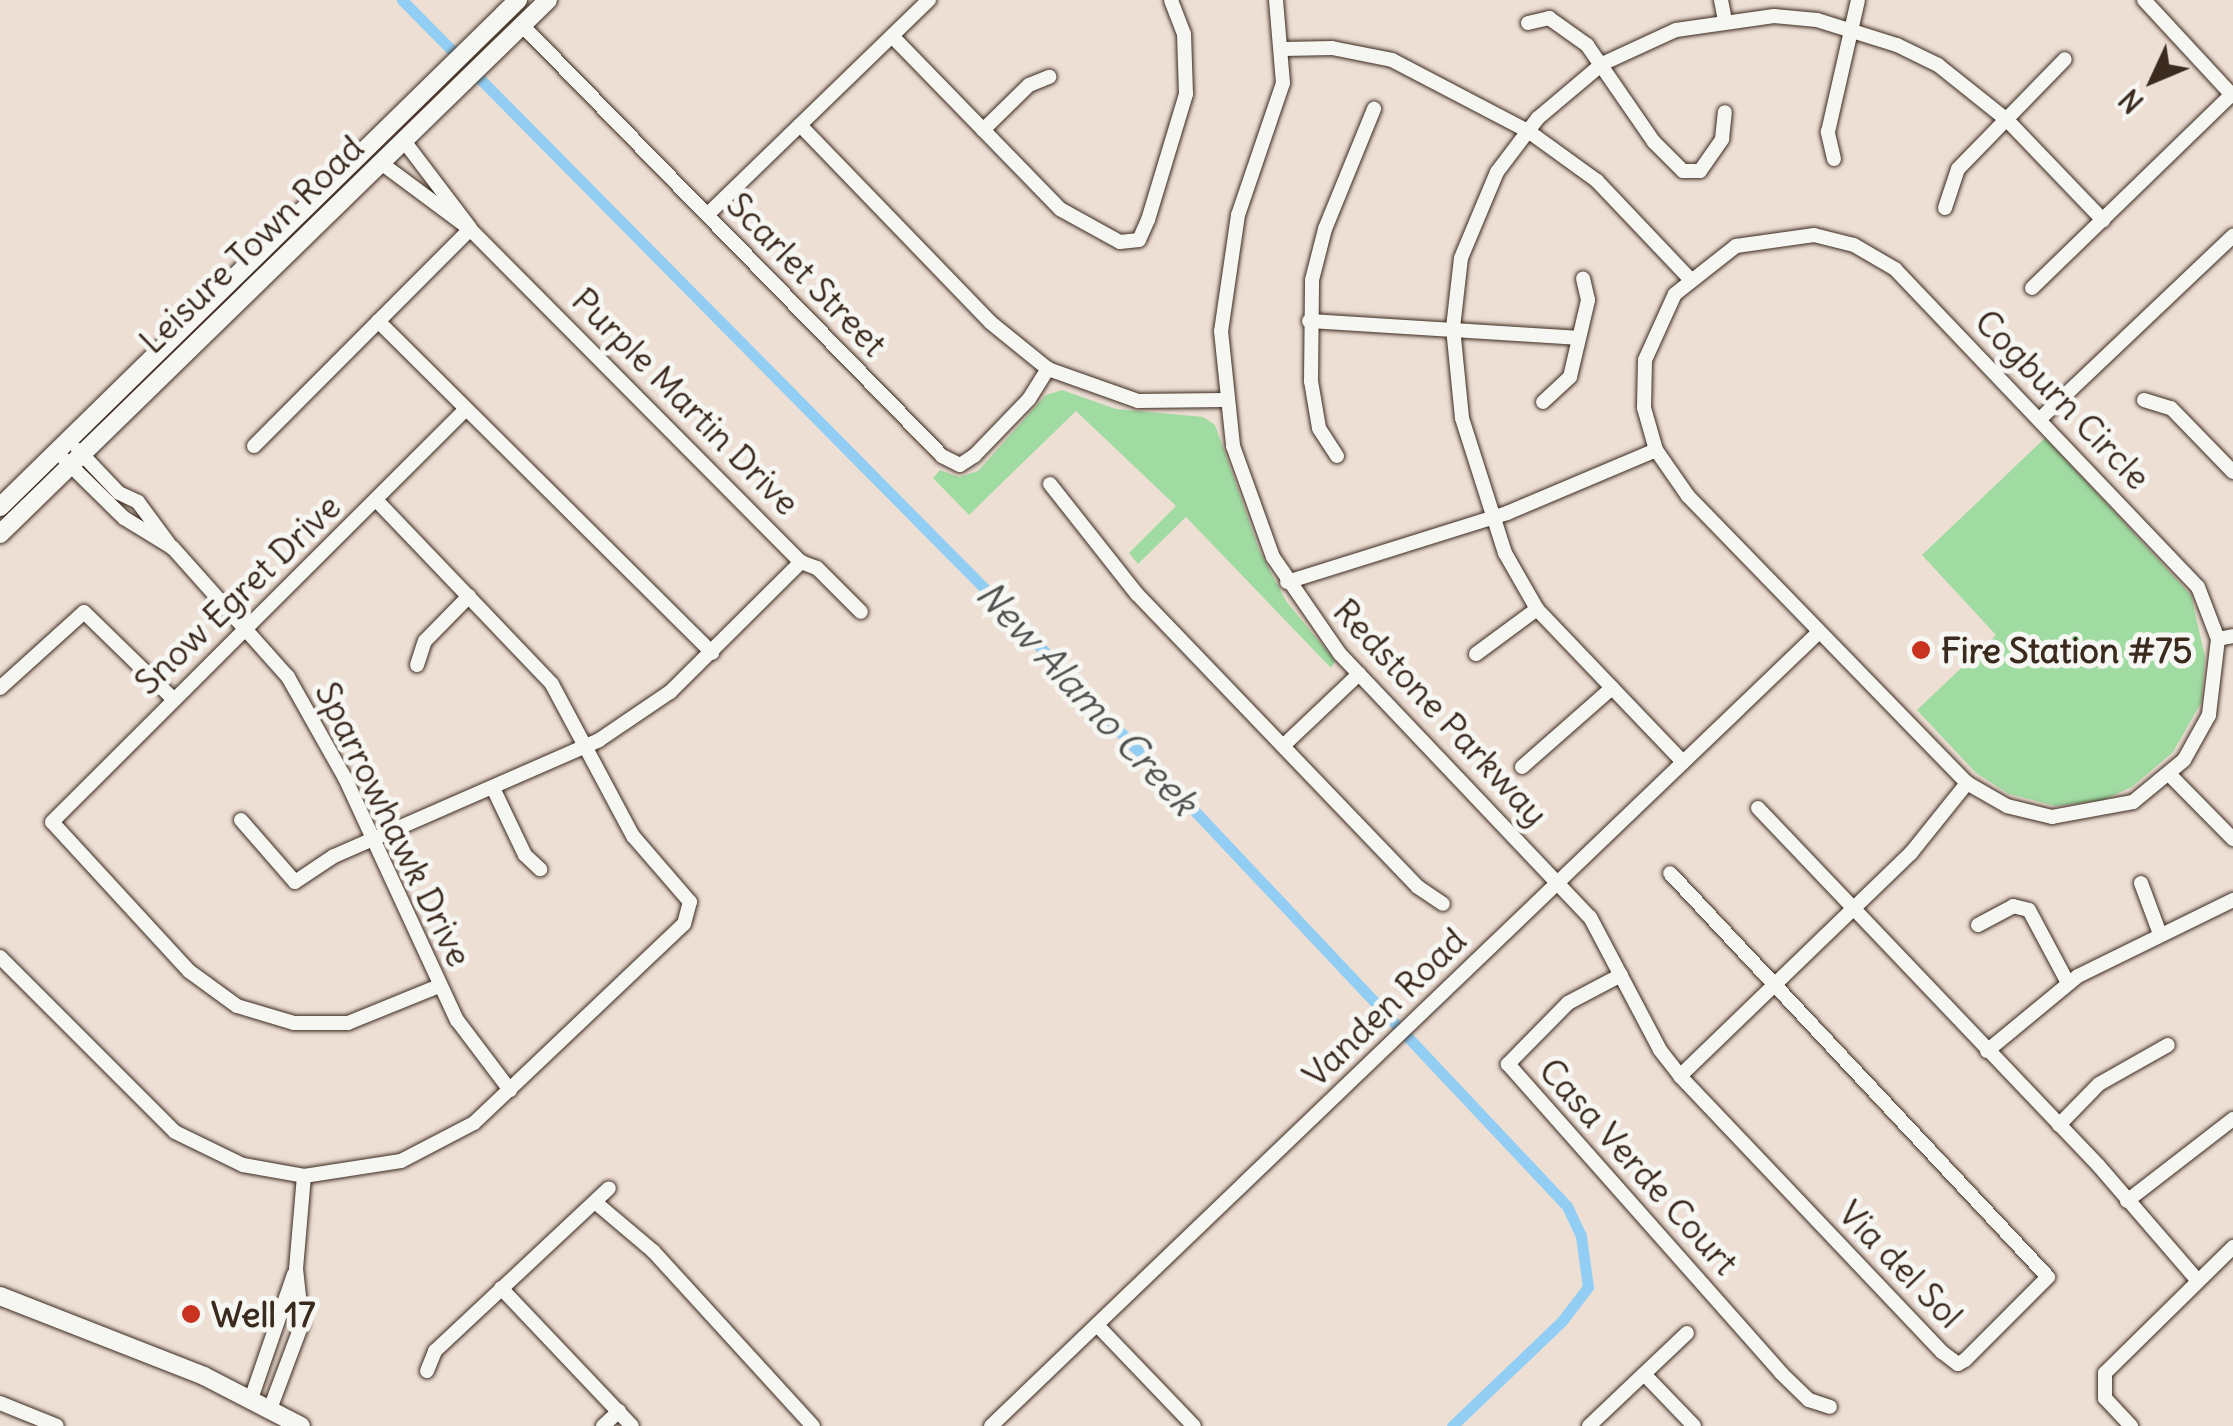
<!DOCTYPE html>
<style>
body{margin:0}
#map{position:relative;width:2233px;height:1426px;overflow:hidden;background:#eedfd5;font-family:Delius,sans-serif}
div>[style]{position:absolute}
.green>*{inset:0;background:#a0dba2}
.canal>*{height:11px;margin:-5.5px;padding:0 5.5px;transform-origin:5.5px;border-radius:5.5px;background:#92cef3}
.roads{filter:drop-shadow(0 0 2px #3b2a1e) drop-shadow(0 0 2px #3b2a1e)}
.minor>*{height:14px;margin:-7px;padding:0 7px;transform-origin:7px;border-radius:7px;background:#f6f6f2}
.major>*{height:18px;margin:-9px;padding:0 9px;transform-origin:9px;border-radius:9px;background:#f6f6f2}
.dots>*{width:28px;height:28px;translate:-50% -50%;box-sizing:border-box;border:5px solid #f6f6f2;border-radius:50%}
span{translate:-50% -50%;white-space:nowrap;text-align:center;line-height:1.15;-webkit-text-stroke:10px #f6f6f2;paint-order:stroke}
.street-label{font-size:35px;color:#3b2a1e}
.poi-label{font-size:35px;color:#3b2a1e;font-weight:700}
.left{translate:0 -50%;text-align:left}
.water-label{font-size:38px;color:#515353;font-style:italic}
.north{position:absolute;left:2103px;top:30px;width:100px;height:100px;-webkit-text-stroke:8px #f6f6f2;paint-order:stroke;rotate:226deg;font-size:28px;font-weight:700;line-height:40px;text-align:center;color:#3b2a1e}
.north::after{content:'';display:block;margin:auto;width:35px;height:45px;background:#3b2a1e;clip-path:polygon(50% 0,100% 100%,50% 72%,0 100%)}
</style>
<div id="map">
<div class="green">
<div style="clip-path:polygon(1062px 390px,1116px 409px,1203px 417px,1215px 425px,1260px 552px,1286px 601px,1335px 661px,1331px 668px,1186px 517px,1138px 564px,1129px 553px,1176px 506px,1076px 411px,969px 515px,933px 478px,940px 470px,959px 477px,978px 471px,1046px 395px)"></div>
<div style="clip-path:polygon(2045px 438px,2191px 595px,2205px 657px,2201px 703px,2173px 752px,2132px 787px,2103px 800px,2055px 806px,2009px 794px,1976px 773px,1917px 710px,1996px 635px,1922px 555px)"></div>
</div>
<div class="canal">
<div style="left:402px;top:0;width:841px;rotate:45.29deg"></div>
<div style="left:994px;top:598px;width:835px;rotate:46.7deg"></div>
<div style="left:1567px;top:1206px;width:33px;rotate:65deg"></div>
<div style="left:1581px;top:1236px;width:51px;rotate:82.2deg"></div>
<div style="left:1588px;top:1287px;width:43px;rotate:127.4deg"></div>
<div style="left:1562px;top:1321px;width:152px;rotate:136.3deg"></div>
</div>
<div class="roads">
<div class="minor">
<div style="left:1276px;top:0;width:83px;rotate:85.2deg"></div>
<div style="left:1283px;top:83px;width:139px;rotate:108.8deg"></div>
<div style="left:1238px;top:215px;width:117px;rotate:98.3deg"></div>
<div style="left:1221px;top:331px;width:116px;rotate:84deg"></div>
<div style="left:1233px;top:446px;width:118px;rotate:70.2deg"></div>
<div style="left:1273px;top:557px;width:118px;rotate:55.4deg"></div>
<div style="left:1340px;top:654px;width:363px;rotate:46.5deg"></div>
<div style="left:1590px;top:917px;width:150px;rotate:62.2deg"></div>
<div style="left:1660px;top:1050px;width:33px;rotate:52deg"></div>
<div style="left:1680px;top:1076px;width:381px;rotate:46.5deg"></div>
<div style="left:1942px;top:1352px;width:20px;rotate:37deg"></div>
<div style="left:1958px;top:1364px;width:8px;rotate:-30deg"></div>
<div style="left:1965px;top:1360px;width:117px;rotate:-45deg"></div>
<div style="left:2048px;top:1277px;width:553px;rotate:-133.1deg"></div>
<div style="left:1721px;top:0;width:21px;rotate:79deg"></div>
<div style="left:2144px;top:0;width:131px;rotate:47.2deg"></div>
<div style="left:1528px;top:23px;width:22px;rotate:-13deg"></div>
<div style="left:1549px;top:18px;width:47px;rotate:35.4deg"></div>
<div style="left:1587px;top:45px;width:118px;rotate:55.4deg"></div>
<div style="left:1654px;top:142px;width:41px;rotate:45deg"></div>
<div style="left:1683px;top:171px;width:17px"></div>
<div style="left:1700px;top:171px;width:39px;rotate:-55deg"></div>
<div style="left:1722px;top:139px;width:27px;rotate:-84deg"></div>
<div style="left:522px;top:25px;width:602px;rotate:45.74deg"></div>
<div style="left:942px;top:456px;width:20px;rotate:27deg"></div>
<div style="left:960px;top:465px;width:17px;rotate:-33deg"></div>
<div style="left:974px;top:456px;width:79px;rotate:-46deg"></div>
<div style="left:1029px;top:399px;width:36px;rotate:-58deg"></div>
<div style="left:892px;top:36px;width:241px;rotate:45.8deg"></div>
<div style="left:1060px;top:209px;width:68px;rotate:28.8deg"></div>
<div style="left:1120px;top:242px;width:19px;rotate:-6deg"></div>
<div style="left:1139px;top:240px;width:22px;rotate:-66deg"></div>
<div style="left:1148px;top:220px;width:132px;rotate:-73.2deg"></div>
<div style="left:1186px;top:94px;width:60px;rotate:-91.9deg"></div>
<div style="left:1184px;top:34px;width:36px;rotate:-111deg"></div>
<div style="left:1284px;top:49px;width:48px;rotate:-1.2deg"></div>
<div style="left:1332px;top:48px;width:61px;rotate:11.3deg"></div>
<div style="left:1392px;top:60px;width:153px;rotate:27.6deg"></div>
<div style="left:1528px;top:131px;width:85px;rotate:35.9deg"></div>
<div style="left:1597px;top:181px;width:134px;rotate:46.5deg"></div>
<div style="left:800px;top:125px;width:274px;rotate:46deg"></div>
<div style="left:990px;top:322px;width:75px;rotate:39deg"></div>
<div style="left:1048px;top:369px;width:96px;rotate:19.6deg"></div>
<div style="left:1138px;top:401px;width:86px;rotate:-0.7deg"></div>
<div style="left:983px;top:130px;width:64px;rotate:-44.4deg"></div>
<div style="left:1029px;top:85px;width:22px;rotate:-22deg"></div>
<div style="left:404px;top:141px;width:109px;rotate:52.8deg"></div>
<div style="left:1834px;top:159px;width:28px;rotate:-103deg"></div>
<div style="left:1828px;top:132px;width:135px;rotate:-77.2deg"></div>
<div style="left:381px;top:163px;width:111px;rotate:36.6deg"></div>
<div style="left:470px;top:229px;width:470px;rotate:45.2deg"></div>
<div style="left:801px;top:562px;width:17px;rotate:21deg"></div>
<div style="left:817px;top:568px;width:62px;rotate:45deg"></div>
<div style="left:1945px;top:208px;width:41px;rotate:-71.6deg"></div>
<div style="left:1958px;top:169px;width:153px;rotate:-45.8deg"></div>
<div style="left:708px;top:214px;width:308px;rotate:-44.1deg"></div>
<div style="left:1814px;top:235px;width:41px;rotate:14deg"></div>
<div style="left:1854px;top:245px;width:48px;rotate:30.3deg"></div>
<div style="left:1895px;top:269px;width:439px;rotate:46.4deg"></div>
<div style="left:2198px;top:587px;width:56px;rotate:69deg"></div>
<div style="left:2218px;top:639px;width:77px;rotate:96.8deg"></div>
<div style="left:2209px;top:715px;width:51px;rotate:119.1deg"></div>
<div style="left:2184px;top:760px;width:66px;rotate:140.5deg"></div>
<div style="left:2133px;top:802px;width:82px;rotate:169.5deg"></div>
<div style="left:2052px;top:817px;width:46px;rotate:-166.3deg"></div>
<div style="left:2007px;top:806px;width:46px;rotate:-150.1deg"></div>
<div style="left:1967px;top:783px;width:400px;rotate:-134.2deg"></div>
<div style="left:1688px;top:496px;width:56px;rotate:-124.8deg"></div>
<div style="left:1656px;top:450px;width:44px;rotate:-105.9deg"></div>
<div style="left:1644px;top:408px;width:48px;rotate:-88.8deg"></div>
<div style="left:1645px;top:360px;width:72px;rotate:-65.6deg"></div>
<div style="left:1675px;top:294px;width:78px;rotate:-38.2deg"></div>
<div style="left:1736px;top:246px;width:79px;rotate:-8deg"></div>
<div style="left:2032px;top:288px;width:279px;rotate:-44.1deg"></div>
<div style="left:378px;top:321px;width:471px;rotate:44.8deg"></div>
<div style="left:1309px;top:321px;width:269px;rotate:3.6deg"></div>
<div style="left:2144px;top:400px;width:28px;rotate:17deg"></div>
<div style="left:2171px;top:408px;width:89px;rotate:45.9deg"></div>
<div style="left:1543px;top:402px;width:37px;rotate:-43deg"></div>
<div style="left:1570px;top:377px;width:79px;rotate:-76.8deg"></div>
<div style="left:1588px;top:300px;width:22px;rotate:-103deg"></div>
<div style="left:2041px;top:418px;width:265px;rotate:-43.5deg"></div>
<div style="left:254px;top:446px;width:306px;rotate:-45.1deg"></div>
<div style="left:78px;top:450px;width:59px;rotate:46.4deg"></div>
<div style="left:119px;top:493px;width:21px;rotate:25deg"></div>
<div style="left:138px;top:502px;width:57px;rotate:53.5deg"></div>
<div style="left:1337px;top:456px;width:33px;rotate:-123deg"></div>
<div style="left:1319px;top:428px;width:48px;rotate:-99.7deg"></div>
<div style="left:1311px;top:381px;width:101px;rotate:-89.4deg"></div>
<div style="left:1312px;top:280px;width:53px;rotate:-75.7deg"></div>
<div style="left:1325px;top:229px;width:130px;rotate:-67.8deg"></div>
<div style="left:65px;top:460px;width:83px;rotate:44.5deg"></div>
<div style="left:124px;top:518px;width:57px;rotate:31.5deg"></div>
<div style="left:173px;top:548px;width:173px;rotate:48.3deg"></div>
<div style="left:288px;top:677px;width:116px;rotate:60.6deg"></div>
<div style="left:345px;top:778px;width:267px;rotate:65.2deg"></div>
<div style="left:457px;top:1020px;width:88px;rotate:52.9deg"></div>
<div style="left:1050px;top:484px;width:140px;rotate:51.7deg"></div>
<div style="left:1137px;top:594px;width:406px;rotate:46.2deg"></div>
<div style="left:1418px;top:887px;width:30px;rotate:34deg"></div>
<div style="left:1287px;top:582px;width:231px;rotate:-17.4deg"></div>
<div style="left:1507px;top:513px;width:162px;rotate:-22.9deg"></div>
<div style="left:2218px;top:639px;width:15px;rotate:-11deg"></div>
<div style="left:1476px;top:654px;width:76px;rotate:-36.4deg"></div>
<div style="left:417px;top:665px;width:25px;rotate:-72deg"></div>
<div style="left:425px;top:641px;width:63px;rotate:-45.6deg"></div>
<div style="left:0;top:688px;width:113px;rotate:-42.1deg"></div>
<div style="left:84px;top:612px;width:124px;rotate:44.3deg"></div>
<div style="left:1283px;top:746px;width:105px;rotate:-43.5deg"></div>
<div style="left:1683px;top:762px;width:211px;rotate:-133.7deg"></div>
<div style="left:1537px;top:609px;width:64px;rotate:-119.7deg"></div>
<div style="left:1505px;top:553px;width:142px;rotate:-107.7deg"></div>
<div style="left:1462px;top:418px;width:90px;rotate:-95.7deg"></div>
<div style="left:1453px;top:328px;width:70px;rotate:-83.5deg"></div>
<div style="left:1461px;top:258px;width:93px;rotate:-67.3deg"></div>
<div style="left:1497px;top:172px;width:68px;rotate:-52.8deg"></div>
<div style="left:1538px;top:118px;width:84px;rotate:-40.2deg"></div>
<div style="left:1602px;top:64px;width:81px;rotate:-24.7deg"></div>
<div style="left:1676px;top:30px;width:99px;rotate:-8.1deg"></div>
<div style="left:1774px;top:16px;width:43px;rotate:5.3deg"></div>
<div style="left:1817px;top:20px;width:84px;rotate:17.4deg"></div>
<div style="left:1897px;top:45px;width:46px;rotate:26deg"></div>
<div style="left:1938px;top:65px;width:88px;rotate:38.6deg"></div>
<div style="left:2007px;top:120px;width:139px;rotate:46.2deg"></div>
<div style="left:1522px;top:767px;width:120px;rotate:-41.3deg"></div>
<div style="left:2170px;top:775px;width:90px;rotate:45.5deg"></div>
<div style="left:493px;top:788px;width:74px;rotate:64.5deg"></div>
<div style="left:525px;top:855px;width:21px;rotate:43deg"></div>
<div style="left:1758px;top:808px;width:493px;rotate:46.4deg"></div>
<div style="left:2098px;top:1165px;width:153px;rotate:49.2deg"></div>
<div style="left:241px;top:820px;width:82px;rotate:48.9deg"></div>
<div style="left:295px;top:882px;width:47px;rotate:-33.7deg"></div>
<div style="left:334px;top:856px;width:289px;rotate:-23.6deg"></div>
<div style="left:599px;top:740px;width:86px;rotate:-34.1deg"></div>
<div style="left:670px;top:692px;width:185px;rotate:-44.8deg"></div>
<div style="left:2141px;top:883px;width:54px;rotate:69.6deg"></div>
<div style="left:1978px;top:925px;width:40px;rotate:-28deg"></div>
<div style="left:2013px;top:906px;width:16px;rotate:14deg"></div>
<div style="left:2029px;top:910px;width:83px;rotate:61.9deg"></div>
<div style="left:0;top:957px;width:247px;rotate:45deg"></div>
<div style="left:175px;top:1132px;width:76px;rotate:25.9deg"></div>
<div style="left:243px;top:1165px;width:62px;rotate:10.2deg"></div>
<div style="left:304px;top:1176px;width:98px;rotate:-8.8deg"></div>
<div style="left:401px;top:1161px;width:82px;rotate:-27.5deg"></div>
<div style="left:474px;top:1123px;width:289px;rotate:-43.5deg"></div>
<div style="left:684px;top:924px;width:23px;rotate:-75deg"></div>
<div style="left:690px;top:902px;width:87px;rotate:-130.8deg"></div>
<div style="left:633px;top:836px;width:172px;rotate:-118.1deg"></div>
<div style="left:552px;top:684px;width:255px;rotate:-133.7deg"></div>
<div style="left:1621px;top:975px;width:60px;rotate:152.2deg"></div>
<div style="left:1568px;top:1003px;width:86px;rotate:134.5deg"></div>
<div style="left:1508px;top:1064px;width:412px;rotate:48.5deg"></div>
<div style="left:1781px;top:1373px;width:39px;rotate:44deg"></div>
<div style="left:1809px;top:1400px;width:22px;rotate:18deg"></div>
<div style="left:439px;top:986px;width:98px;rotate:157.9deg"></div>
<div style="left:348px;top:1023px;width:54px;rotate:180deg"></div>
<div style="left:294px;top:1023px;width:59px;rotate:-163.4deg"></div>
<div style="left:237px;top:1006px;width:59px;rotate:-143.9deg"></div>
<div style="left:189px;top:971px;width:202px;rotate:-132.6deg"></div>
<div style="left:52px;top:822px;width:583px;rotate:-44.93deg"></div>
<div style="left:1987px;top:1051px;width:118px;rotate:-39.5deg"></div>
<div style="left:2078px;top:976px;width:173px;rotate:-26.1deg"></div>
<div style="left:1680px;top:1076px;width:321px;rotate:-44deg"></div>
<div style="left:1911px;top:853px;width:90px;rotate:-51.3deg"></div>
<div style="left:2059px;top:1125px;width:57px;rotate:-45.7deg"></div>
<div style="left:2099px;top:1084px;width:79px;rotate:-29.5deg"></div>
<div style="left:2127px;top:1201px;width:134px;rotate:-37.7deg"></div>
<div style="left:595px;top:1202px;width:76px;rotate:40.2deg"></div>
<div style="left:653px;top:1251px;width:237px;rotate:47.6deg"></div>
<div style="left:501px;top:1288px;width:190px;rotate:46.5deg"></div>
<div style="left:1097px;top:1325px;width:140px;rotate:46.2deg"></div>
<div style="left:427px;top:1371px;width:22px;rotate:-68deg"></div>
<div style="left:435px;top:1351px;width:238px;rotate:-43.1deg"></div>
<div style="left:1644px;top:1374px;width:72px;rotate:46.1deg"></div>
<div style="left:251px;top:1399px;width:132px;rotate:-71deg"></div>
<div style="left:0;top:1403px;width:61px;rotate:22deg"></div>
<div style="left:270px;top:1409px;width:91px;rotate:-69.4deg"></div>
<div style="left:302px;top:1324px;width:55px;rotate:-96.2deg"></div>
<div style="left:296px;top:1269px;width:93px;rotate:-85.1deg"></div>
<div style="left:603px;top:1426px;width:22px;rotate:-43deg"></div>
<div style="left:991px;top:1426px;width:1147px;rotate:-43.8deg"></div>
<div style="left:1589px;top:1426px;width:135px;rotate:-43.5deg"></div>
<div style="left:2131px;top:1426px;width:38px;rotate:-133deg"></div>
<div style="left:2105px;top:1398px;width:25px;rotate:-90deg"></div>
<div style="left:2105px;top:1373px;width:180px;rotate:-44.5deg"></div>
</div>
<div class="major">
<div style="left:0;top:507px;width:725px;rotate:-44.39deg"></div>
<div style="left:0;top:534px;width:765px;rotate:-44.26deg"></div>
<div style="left:0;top:1296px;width:219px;rotate:21.4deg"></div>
<div style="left:204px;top:1376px;width:109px;rotate:27.3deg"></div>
</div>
</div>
<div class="dots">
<div style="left:1921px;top:650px;background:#c8321e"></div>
<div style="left:191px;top:1314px;background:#c8321e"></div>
</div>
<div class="street-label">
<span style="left:251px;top:244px;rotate:-44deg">Leisure Town Road</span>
<span style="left:807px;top:274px;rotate:46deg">Scarlet Street</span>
<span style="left:2063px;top:399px;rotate:46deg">Cogburn Circle</span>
<span style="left:686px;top:401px;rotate:45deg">Purple Martin Drive</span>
<span style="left:237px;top:594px;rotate:-44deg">Snow Egret Drive</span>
<span style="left:1441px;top:712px;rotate:47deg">Redstone Parkway</span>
<span style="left:394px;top:824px;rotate:64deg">Sparrowhawk Drive</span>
<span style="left:1384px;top:1007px;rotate:-44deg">Vanden Road</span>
<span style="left:1639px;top:1166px;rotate:48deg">Casa Verde Court</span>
<span style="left:1901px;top:1264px;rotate:46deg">Via del Sol</span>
</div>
<div class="poi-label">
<span class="left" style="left:1941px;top:650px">Fire Station #75</span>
<span class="left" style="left:211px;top:1314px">Well 17</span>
</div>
<div class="water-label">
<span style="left:1087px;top:698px;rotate:47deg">New Alamo Creek</span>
</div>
<div class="north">N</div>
</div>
